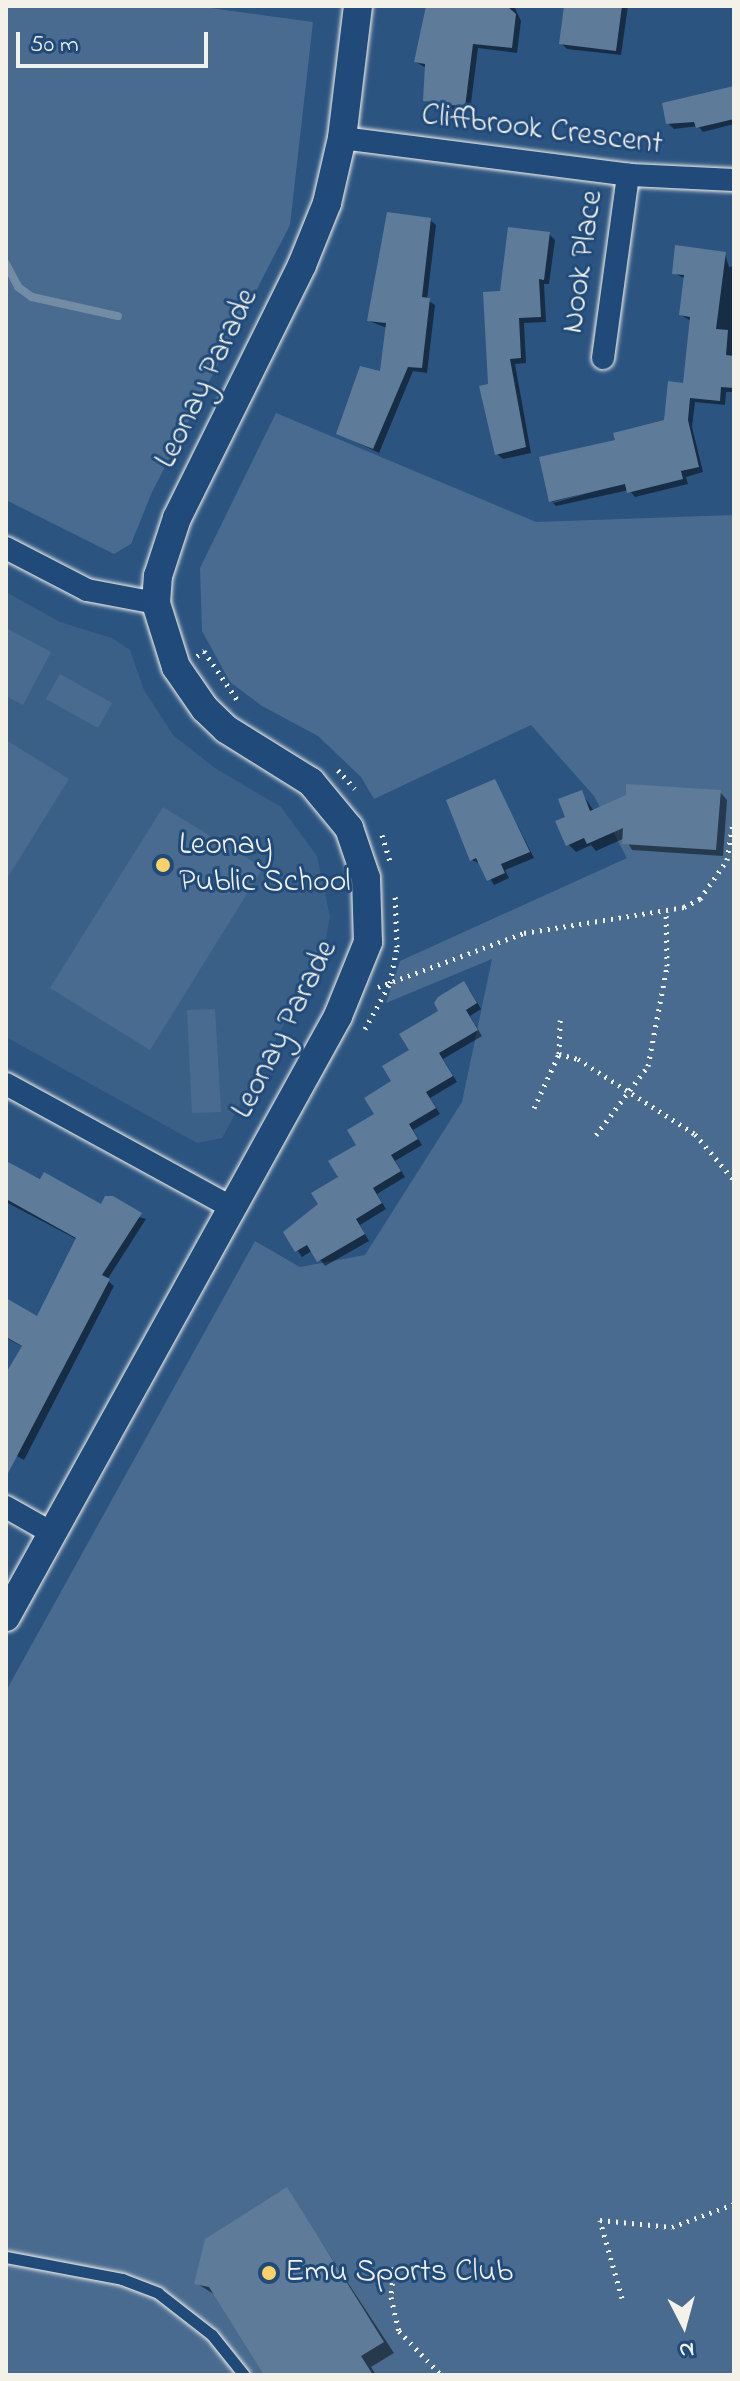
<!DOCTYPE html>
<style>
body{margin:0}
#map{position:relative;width:740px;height:2381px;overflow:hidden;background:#2c5481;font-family:"Indie Flower",sans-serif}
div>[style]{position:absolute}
.built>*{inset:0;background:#3b6088}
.green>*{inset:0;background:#496b90}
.shadow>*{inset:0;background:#0007}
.stream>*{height:8px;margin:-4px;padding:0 4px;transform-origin:4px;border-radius:4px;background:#738ca6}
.building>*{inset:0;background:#5e7b9a}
.path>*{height:5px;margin-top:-2.5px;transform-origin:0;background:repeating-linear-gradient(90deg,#f4f1e8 0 2px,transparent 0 8px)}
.roads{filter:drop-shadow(0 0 2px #f4f1e8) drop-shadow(0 0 2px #f4f1e8)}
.service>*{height:11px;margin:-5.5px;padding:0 5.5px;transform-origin:5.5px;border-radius:5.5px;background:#1f4a7a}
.minor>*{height:22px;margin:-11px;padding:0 11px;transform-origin:11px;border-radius:11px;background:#1f4a7a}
.tertiary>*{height:28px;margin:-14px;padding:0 14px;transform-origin:14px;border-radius:14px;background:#1f4a7a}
.dots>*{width:22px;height:22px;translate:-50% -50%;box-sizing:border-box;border:4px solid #1f4a7a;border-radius:50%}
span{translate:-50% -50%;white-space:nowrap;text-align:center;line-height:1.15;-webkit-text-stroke:6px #1f4a7a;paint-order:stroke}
.street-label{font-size:32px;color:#f4f1e8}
.poi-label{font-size:32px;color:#f4f1e8}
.left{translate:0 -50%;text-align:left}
.frame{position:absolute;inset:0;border:8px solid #f4f1e8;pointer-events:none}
.north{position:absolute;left:644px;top:2285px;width:80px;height:80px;-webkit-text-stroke:6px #1f4a7a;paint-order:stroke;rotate:174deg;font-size:22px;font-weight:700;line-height:32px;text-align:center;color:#f4f1e8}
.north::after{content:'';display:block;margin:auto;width:28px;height:36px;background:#f4f1e8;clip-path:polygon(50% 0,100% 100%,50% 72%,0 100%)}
.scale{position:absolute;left:16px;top:32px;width:192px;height:36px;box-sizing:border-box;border:4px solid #f4f1e8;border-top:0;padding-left:10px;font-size:24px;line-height:28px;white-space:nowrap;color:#f4f1e8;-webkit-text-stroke:6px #1f4a7a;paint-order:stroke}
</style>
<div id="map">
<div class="built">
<div style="clip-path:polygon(6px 592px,60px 622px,112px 638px,130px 650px,144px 690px,173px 735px,215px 768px,281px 807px,317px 856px,330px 917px,323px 953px,222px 1138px,197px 1143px,6px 1037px)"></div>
</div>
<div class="green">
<div style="clip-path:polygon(6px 6px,196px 6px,313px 22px,290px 225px,152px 492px,131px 544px,114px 554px,6px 500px)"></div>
<div style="clip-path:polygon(276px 413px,536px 522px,734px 515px,734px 2375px,6px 2375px,6px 1691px,255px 1241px,300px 1267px,365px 1255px,462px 1102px,492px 959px,386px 1003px,400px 961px,627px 858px,594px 796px,531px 725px,374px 799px,361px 777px,318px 736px,262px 706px,230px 682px,202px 631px,200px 568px)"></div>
<div style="clip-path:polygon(6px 628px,51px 652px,23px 705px,6px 696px)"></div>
<div style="clip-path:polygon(60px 674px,112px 703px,98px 728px,46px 699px)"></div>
<div style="clip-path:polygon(6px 740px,69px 779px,6px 880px)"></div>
<div style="clip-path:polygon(163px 807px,263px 868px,150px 1050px,50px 988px)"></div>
<div style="clip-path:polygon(215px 1009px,221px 1112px,192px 1113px,187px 1010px)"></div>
</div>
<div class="shadow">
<div style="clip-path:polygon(429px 6px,514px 6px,521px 21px,517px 53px,478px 48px,470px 111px,431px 106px,425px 100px,426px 68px,416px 62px)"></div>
<div style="clip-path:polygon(566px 6px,628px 6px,621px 55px,567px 49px,561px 43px)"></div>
<div style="clip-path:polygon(734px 88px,734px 124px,703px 132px,698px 126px,674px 129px,668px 123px)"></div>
<div style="clip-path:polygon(430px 220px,436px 225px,427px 300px,435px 305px,427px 373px,413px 371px,379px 453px,338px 433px,382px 374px,387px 328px,369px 321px)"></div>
<div style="clip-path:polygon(549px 234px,555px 240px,549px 284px,544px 284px,546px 322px,524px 323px,526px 363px,515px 364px,531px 453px,503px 459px,497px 454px,490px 386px,502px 293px)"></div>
<div style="clip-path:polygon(677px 247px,725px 254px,729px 267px,734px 266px,734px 392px,726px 392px,725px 405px,695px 402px,692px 427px,703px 472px,686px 477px,688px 484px,635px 497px,629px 490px,556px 506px,553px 503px,635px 480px,552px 502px,541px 459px,617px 442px,615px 435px,666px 422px,670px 383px,685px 385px,691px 321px,681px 315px,686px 279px,674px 273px)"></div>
<div style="clip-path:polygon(495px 781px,534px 858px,505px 870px,509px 878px,494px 885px,481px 864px,472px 860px)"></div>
<div style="clip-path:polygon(581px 792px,594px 811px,720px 792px,727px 800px,723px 856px,632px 850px,625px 838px,596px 851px,591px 845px,576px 852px,568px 844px,568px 818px)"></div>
<div style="clip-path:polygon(469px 989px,481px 1009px,470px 1016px,482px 1036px,443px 1059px,457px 1082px,430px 1098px,440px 1114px,413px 1130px,422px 1145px,395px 1161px,405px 1177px,377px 1194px,386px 1209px,360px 1225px,369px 1241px,325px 1266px,313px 1250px,302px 1257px,285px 1232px,321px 1205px,411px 1050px,441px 1011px)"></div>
<div style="clip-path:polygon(6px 1163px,102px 1207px,146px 1219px,107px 1280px,114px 1286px,24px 1460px,6px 1450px,6px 1377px,23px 1347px,6px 1338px,6px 1301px,38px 1318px,78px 1240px,6px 1202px)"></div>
<div style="clip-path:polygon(287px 2190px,394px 2353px,371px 2367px,376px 2375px,266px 2375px,217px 2296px,196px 2283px)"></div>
</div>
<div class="stream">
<div style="left:6px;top:264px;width:26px;rotate:62deg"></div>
<div style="left:18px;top:287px;width:17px;rotate:36deg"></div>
<div style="left:32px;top:297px;width:88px;rotate:12.5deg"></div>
</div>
<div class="building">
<div style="clip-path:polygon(426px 6px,507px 6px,516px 14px,512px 48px,473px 44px,465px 107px,423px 101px,425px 64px,414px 62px)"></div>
<div style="clip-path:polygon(564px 6px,622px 6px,616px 51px,559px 44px)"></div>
<div style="clip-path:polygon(734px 86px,734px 119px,696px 128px,694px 122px,666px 124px,662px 103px)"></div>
<div style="clip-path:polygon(387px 212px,431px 218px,422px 297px,430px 298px,422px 368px,408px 367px,373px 449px,336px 434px,360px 366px,380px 371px,386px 323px,367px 321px)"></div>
<div style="clip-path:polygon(508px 227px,550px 232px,544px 280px,539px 279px,541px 317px,519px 318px,521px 358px,510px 359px,526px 447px,495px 455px,479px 386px,488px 384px,483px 292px,500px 291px)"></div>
<div style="clip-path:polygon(675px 245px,726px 252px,716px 329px,728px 330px,726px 355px,734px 356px,734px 388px,721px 387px,720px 401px,690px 398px,688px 420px,699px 467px,681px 471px,683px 479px,627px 493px,625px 484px,549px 502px,539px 457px,615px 440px,613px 433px,664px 420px,668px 381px,683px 383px,690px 317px,679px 315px,684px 275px,672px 274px)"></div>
<div style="clip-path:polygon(495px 779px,530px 852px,501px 864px,505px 873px,487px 881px,476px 858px,470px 861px,446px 800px)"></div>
<div style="clip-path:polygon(626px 784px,721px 790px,716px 850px,622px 844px,623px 828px,587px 844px,584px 838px,566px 846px,555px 821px,565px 817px,558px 799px,582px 790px,590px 811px,626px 795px)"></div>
<div style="clip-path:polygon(464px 981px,477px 1003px,466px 1010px,478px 1030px,439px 1053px,453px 1076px,426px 1092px,436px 1108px,409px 1124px,418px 1139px,391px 1155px,401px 1171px,373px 1188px,382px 1203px,356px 1219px,365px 1234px,317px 1262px,307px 1245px,295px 1252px,283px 1232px,318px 1204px,311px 1193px,338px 1177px,328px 1161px,356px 1145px,347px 1130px,374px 1114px,364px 1098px,391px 1081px,382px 1066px,409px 1050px,399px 1034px,438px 1011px,434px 1003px,438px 997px)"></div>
<div style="clip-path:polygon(6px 1161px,40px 1179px,44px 1172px,101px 1204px,105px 1196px,113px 1196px,142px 1213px,102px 1275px,110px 1279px,6px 1477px,6px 1373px,22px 1346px,6px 1337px,6px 1298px,37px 1316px,76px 1238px,6px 1199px)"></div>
<div style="clip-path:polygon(287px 2187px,384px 2342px,361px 2356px,373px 2375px,264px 2375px,209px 2287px,194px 2284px,205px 2239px)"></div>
</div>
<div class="path">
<div style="left:197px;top:656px;width:9px;rotate:-36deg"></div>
<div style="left:204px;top:651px;width:60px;rotate:55.8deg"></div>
<div style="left:338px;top:770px;width:25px;rotate:48deg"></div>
<div style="left:382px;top:835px;width:30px;rotate:73deg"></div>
<div style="left:378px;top:987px;width:156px;rotate:-20.3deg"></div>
<div style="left:524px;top:933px;width:162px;rotate:-9.2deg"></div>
<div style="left:684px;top:907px;width:18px;rotate:-27deg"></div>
<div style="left:700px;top:899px;width:47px;rotate:-55.3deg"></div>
<div style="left:727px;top:860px;width:37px;rotate:-81deg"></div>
<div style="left:365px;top:1029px;width:52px;rotate:-61.5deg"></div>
<div style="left:390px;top:983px;width:37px;rotate:-79deg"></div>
<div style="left:397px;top:947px;width:54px;rotate:-92.1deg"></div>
<div style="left:559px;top:1054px;width:20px;rotate:15deg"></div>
<div style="left:578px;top:1059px;width:139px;rotate:32.7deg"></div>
<div style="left:695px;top:1134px;width:60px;rotate:49.7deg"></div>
<div style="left:534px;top:1108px;width:60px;rotate:-65.2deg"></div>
<div style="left:559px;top:1054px;width:34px;rotate:-88deg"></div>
<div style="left:596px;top:1135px;width:86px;rotate:-53deg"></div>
<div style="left:648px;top:1066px;width:102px;rotate:-79.2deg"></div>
<div style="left:667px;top:966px;width:55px;rotate:-91deg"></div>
<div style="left:394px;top:2267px;width:30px;rotate:96deg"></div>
<div style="left:391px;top:2297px;width:35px;rotate:77deg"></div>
<div style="left:399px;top:2331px;width:61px;rotate:46.3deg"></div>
<div style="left:622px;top:2298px;width:81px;rotate:-105.8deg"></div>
<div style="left:600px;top:2220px;width:72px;rotate:5.6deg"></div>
<div style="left:672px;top:2227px;width:66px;rotate:-20.4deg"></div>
</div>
<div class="roads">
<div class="service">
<div style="left:6px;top:2257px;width:118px;rotate:10.7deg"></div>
<div style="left:122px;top:2279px;width:39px;rotate:21deg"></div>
<div style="left:158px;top:2293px;width:68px;rotate:37.9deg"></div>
<div style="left:212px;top:2335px;width:51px;rotate:51.3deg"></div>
</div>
<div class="minor">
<div style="left:342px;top:138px;width:291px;rotate:7.3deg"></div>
<div style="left:631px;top:175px;width:103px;rotate:2.8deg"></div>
<div style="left:603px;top:358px;width:185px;rotate:-82.2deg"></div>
<div style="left:6px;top:548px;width:91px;rotate:27.4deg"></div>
<div style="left:87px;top:590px;width:70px;rotate:10.7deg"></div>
<div style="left:6px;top:1084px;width:256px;rotate:28.7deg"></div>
<div style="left:6px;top:1507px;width:53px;rotate:29.5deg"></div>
</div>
<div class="tertiary">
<div style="left:6px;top:1617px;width:687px;rotate:-61.08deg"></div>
<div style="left:338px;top:1016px;width:80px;rotate:-67.9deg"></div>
<div style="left:368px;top:942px;width:64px;rotate:-91.8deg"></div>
<div style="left:366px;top:878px;width:53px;rotate:-108.8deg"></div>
<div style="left:349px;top:828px;width:60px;rotate:-129.6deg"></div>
<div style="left:311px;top:782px;width:100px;rotate:-148.1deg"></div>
<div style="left:226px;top:729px;width:29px;rotate:-136deg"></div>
<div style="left:205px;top:709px;width:51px;rotate:-124.6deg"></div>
<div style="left:176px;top:667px;width:67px;rotate:-107.4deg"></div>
<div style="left:156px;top:603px;width:27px;rotate:-86deg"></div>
<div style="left:158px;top:576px;width:61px;rotate:-71.9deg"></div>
<div style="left:177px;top:518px;width:282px;rotate:-63.7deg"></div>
<div style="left:302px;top:265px;width:67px;rotate:-68deg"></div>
<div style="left:327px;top:203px;width:67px;rotate:-77deg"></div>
<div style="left:342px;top:138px;width:133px;rotate:-83.1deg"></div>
</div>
</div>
<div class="dots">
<div style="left:163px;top:865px;background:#ffd166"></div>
<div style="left:269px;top:2273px;background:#ffd166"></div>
</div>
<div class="street-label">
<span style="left:542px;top:131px;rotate:7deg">Cliffbrook Crescent</span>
<span style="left:584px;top:262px;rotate:-82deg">Nook Place</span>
<span style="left:208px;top:379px;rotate:-64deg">Leonay Parade</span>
<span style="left:286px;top:1030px;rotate:-63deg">Leonay Parade</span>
</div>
<div class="poi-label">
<span class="left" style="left:179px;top:865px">Leonay<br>Public School</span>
<span class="left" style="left:285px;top:2273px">Emu Sports Club</span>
</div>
<div class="frame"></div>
<div class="north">N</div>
<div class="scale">50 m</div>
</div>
